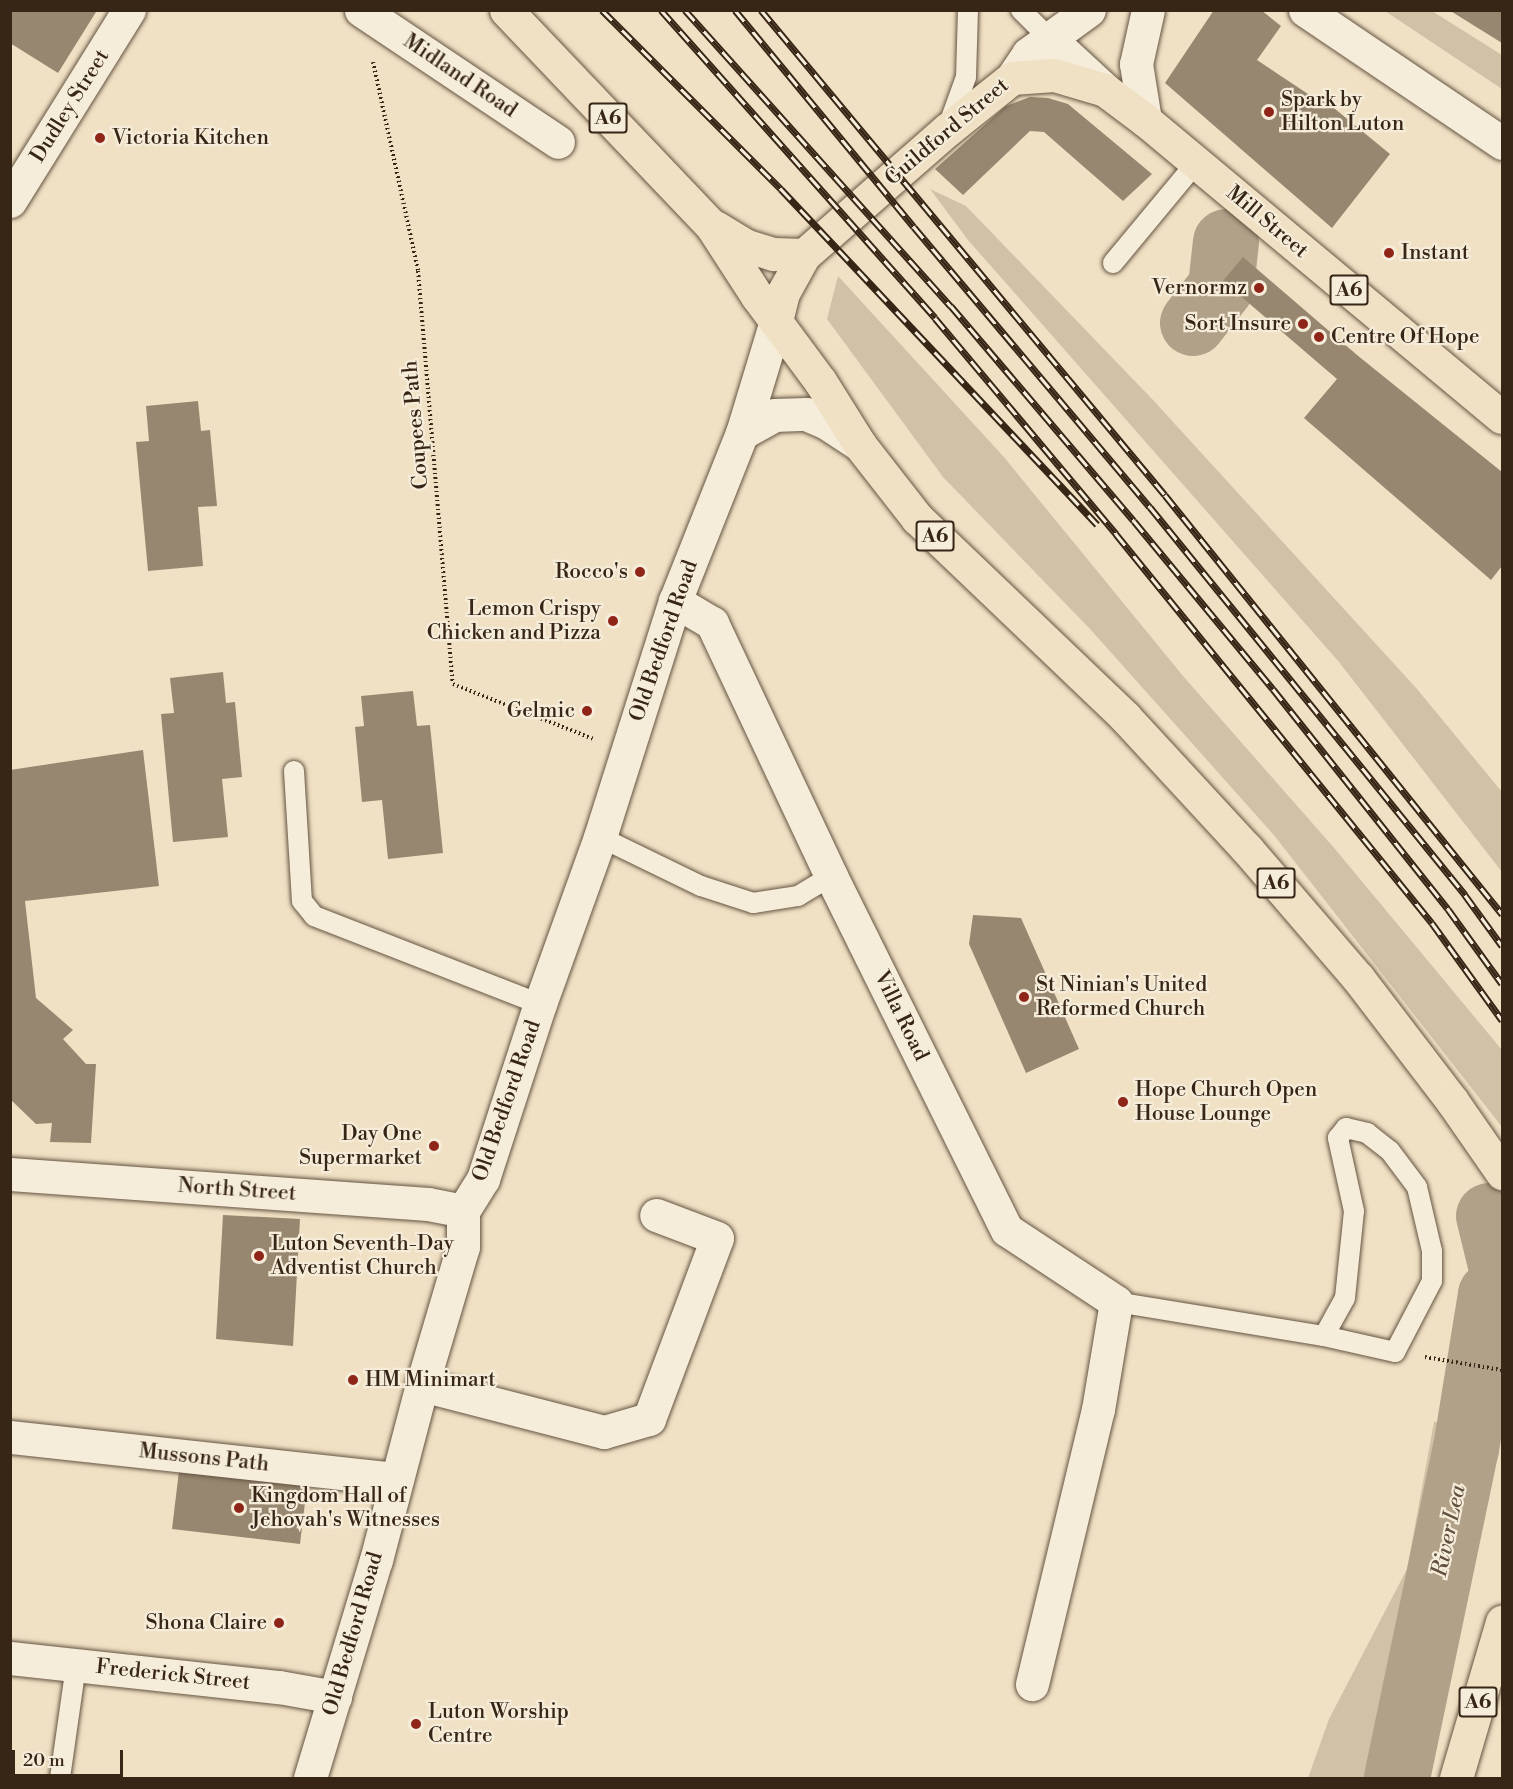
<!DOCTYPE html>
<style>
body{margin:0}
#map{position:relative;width:1513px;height:1789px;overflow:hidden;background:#f0e1c4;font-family:"Libre Bodoni",serif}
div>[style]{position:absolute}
.green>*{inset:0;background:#d1c1a6}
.river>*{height:66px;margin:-33px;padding:0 33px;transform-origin:33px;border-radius:33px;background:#b1a189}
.building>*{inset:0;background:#978770}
.path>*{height:4px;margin-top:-2px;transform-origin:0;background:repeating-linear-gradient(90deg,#372516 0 1.5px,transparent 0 4.5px)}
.roads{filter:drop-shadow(0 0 2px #655442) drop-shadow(0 0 2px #655442)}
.lane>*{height:20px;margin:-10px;padding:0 10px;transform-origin:10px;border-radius:10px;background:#f5ecd9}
.street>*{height:33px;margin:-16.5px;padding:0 16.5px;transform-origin:16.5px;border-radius:16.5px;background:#f5ecd9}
.highway>*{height:33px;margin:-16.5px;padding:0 16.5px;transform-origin:16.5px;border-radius:16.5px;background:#f0e1c4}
.rail>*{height:7px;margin-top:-3.5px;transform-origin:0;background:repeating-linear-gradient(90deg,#f5ecd9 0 14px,#372516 0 28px);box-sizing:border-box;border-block:2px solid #372516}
.dots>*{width:16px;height:16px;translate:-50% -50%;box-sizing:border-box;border:3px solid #f5ecd9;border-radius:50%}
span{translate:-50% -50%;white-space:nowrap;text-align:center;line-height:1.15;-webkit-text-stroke:4.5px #f5ecd9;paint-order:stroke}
.shield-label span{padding:2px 4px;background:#f5ecd9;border:2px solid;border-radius:4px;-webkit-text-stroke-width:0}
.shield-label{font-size:20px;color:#372516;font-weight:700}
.street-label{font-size:21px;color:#372516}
.poi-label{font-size:21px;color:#372516}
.left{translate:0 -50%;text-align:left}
.right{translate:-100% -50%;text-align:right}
.water-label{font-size:22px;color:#62503e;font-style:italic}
.frame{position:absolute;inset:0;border:12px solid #372516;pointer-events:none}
.scale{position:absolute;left:12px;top:1750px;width:111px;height:27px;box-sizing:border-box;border:3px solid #372516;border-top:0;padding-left:8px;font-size:18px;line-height:21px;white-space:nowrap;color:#372516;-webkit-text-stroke:4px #f5ecd9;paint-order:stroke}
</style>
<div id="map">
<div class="green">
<div style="clip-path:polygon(1385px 11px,1432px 11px,1502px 55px,1502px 89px)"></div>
<div style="clip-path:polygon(930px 189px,966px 206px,1153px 400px,1417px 689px,1502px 792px,1502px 872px,1339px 662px,968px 240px)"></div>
<div style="clip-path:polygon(838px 276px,1003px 456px,1183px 676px,1335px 849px,1502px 1050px,1502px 1127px,1273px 834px,1091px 630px,943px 477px,827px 319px)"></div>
<div style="clip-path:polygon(1434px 1422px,1457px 1422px,1415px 1656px,1381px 1778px,1308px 1778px,1329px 1719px,1407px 1569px)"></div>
</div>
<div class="river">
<div style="left:1193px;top:323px;width:46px;rotate:-52.1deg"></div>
<div style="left:1221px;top:287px;width:45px;rotate:-83.7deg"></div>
<div style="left:1489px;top:1216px;width:55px;rotate:76.2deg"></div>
<div style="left:1397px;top:1778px;width:336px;rotate:-78.2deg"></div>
<div style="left:1466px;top:1449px;width:156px;rotate:-80.8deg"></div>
<div style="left:1491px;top:1295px;width:11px;rotate:10deg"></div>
</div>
<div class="building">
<div style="clip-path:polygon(10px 10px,95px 10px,96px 12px,58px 73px,10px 43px)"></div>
<div style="clip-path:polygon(1214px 10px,1261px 10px,1281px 26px,1257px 60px,1311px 96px,1329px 104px,1390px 154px,1332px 228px,1165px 83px)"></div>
<div style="clip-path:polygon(1449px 10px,1502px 10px,1502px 43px)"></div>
<div style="clip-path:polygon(1030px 97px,1048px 98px,1068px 104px,1152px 174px,1123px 201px,1044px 132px,1030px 131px,963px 195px,935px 169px,1006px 106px)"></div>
<div style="clip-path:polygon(1243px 257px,1357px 355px,1502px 472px,1502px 566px,1491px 580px,1304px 418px,1337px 379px,1223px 281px)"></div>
<div style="clip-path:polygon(198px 401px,201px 431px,210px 430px,217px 506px,198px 507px,203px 566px,148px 571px,136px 442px,149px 441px,146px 406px)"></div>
<div style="clip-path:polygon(223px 672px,226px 703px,235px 702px,242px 777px,222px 779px,228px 837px,173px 842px,161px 714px,174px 713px,170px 678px)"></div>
<div style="clip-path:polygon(413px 691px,417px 726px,430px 725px,443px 853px,388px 859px,382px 800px,362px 802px,355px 727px,364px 726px,361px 696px)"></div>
<div style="clip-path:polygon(143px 750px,159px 886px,25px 901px,36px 998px,73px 1030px,63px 1039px,86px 1064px,96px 1064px,91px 1143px,50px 1142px,52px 1123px,36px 1124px,10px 1099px,10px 770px)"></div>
<div style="clip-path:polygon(973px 915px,1021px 918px,1079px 1049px,1026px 1073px,969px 944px)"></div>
<div style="clip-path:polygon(223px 1215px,300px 1219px,293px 1346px,216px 1339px)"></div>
<div style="clip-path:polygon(179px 1471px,307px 1486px,300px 1544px,172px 1529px)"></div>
</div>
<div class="path">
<div style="left:373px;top:62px;width:214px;rotate:77.8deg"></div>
<div style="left:418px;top:271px;width:414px;rotate:85.2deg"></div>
<div style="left:453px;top:684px;width:150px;rotate:21.4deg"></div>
<div style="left:1425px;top:1357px;width:78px;rotate:9.6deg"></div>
</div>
<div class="roads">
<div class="lane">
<div style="left:1021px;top:10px;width:41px;rotate:45deg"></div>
<div style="left:949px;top:124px;width:50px;rotate:-70.1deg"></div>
<div style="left:966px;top:77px;width:67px;rotate:-88.3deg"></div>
<div style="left:1113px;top:263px;width:130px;rotate:-50.3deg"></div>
<div style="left:294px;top:771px;width:130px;rotate:86.5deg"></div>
<div style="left:302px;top:901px;width:19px;rotate:51deg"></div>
<div style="left:314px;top:916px;width:243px;rotate:21.3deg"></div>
<div style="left:600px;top:837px;width:112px;rotate:25.9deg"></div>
<div style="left:701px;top:886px;width:55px;rotate:18.1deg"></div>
<div style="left:753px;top:903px;width:46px;rotate:-8.8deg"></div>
<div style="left:798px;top:896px;width:39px;rotate:-31deg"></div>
<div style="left:1116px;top:1302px;width:211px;rotate:9.3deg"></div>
<div style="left:1324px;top:1336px;width:43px;rotate:-61.1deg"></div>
<div style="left:1345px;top:1298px;width:87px;rotate:-84.1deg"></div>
<div style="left:1354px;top:1211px;width:75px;rotate:-102.4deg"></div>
<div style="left:1338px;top:1138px;width:13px;rotate:-51deg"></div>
<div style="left:1346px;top:1128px;width:22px;rotate:13deg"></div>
<div style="left:1367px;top:1133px;width:29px;rotate:38deg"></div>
<div style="left:1390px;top:1151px;width:45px;rotate:53.1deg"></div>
<div style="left:1417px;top:1187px;width:66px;rotate:76.8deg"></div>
<div style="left:1432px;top:1251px;width:30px;rotate:90deg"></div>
<div style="left:1432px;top:1281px;width:80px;rotate:117.5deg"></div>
<div style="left:1395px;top:1352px;width:73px;rotate:-167.3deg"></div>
<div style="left:60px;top:1778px;width:114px;rotate:-81.9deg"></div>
</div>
<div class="street">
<div style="left:361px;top:10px;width:237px;rotate:33.8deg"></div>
<div style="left:1305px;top:10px;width:238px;rotate:34deg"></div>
<div style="left:1050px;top:39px;width:75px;rotate:42.8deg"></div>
<div style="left:1012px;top:78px;width:29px;rotate:-56deg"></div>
<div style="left:1028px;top:54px;width:75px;rotate:-35.8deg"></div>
<div style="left:1145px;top:120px;width:57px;rotate:-99.1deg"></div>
<div style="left:1136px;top:64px;width:55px;rotate:-77.5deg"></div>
<div style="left:10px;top:201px;width:225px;rotate:-58.1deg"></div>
<div style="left:742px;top:433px;width:37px;rotate:-29deg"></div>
<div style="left:774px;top:415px;width:32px;rotate:-2deg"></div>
<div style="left:806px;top:414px;width:21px;rotate:23deg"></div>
<div style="left:825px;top:422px;width:42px;rotate:33.3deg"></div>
<div style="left:675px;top:601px;width:43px;rotate:30.7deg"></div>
<div style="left:712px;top:623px;width:280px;rotate:64.8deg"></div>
<div style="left:831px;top:876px;width:395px;rotate:63.6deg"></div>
<div style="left:1007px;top:1230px;width:131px;rotate:33.4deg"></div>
<div style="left:1116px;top:1302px;width:109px;rotate:99.5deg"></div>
<div style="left:1098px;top:1409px;width:283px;rotate:103.5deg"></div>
<div style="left:10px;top:1174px;width:419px;rotate:4.1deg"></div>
<div style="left:428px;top:1204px;width:36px;rotate:11deg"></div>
<div style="left:422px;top:1385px;width:188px;rotate:14.5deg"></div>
<div style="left:604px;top:1432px;width:47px;rotate:-16.1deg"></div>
<div style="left:649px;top:1419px;width:193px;rotate:-69.4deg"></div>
<div style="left:717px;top:1238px;width:65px;rotate:-159.3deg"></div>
<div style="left:10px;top:1437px;width:389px;rotate:6.2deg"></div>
<div style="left:10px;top:1658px;width:271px;rotate:6.2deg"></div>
<div style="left:279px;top:1687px;width:57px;rotate:10.1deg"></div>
<div style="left:310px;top:1778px;width:228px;rotate:-73.2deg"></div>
<div style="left:376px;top:1560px;width:181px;rotate:-75.3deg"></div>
<div style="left:422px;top:1385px;width:144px;rotate:-73.5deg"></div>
<div style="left:463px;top:1247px;width:36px;rotate:-90deg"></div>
<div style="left:463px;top:1211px;width:38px;rotate:-58deg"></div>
<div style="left:483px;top:1179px;width:184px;rotate:-72deg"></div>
<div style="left:540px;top:1004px;width:177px;rotate:-70.2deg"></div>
<div style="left:600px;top:837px;width:248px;rotate:-72.4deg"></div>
<div style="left:675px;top:601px;width:181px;rotate:-68.3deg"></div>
<div style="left:742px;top:433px;width:117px;rotate:-73.1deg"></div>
</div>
<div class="highway">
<div style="left:506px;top:10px;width:297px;rotate:46.4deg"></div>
<div style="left:711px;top:225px;width:85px;rotate:57.1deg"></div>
<div style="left:757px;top:296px;width:106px;rotate:53.5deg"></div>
<div style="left:820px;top:381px;width:75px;rotate:58deg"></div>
<div style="left:860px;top:445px;width:93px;rotate:52deg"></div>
<div style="left:917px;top:518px;width:288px;rotate:43.7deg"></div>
<div style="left:1125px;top:717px;width:180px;rotate:47.3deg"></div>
<div style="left:1247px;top:849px;width:170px;rotate:49.3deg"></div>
<div style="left:1358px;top:978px;width:155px;rotate:52.6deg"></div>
<div style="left:1452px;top:1101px;width:88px;rotate:55.2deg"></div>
<div style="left:715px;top:227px;width:37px;rotate:31deg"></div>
<div style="left:747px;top:246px;width:28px;rotate:17deg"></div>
<div style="left:774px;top:254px;width:30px;rotate:2deg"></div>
<div style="left:776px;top:321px;width:29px;rotate:-76deg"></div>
<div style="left:783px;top:293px;width:43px;rotate:-61.1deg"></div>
<div style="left:804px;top:255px;width:190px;rotate:-41.2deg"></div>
<div style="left:947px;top:130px;width:83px;rotate:-38.7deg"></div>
<div style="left:1012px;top:78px;width:42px;rotate:-4.1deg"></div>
<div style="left:1054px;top:75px;width:53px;rotate:16.4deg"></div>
<div style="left:1105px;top:90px;width:50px;rotate:36.9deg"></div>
<div style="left:1145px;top:120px;width:464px;rotate:39.8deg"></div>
<div style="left:1456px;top:1778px;width:163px;rotate:-73.6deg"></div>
</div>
</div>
<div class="rail">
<div style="left:602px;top:10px;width:253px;rotate:45deg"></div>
<div style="left:781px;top:189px;width:461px;rotate:46.7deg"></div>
<div style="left:661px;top:10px;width:412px;rotate:48.3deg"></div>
<div style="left:935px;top:318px;width:282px;rotate:50deg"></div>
<div style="left:1116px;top:534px;width:501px;rotate:50.91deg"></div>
<div style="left:1432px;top:923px;width:120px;rotate:54.2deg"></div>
<div style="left:685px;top:10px;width:398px;rotate:48.1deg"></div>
<div style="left:951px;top:306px;width:282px;rotate:49.6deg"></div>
<div style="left:1134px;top:521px;width:218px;rotate:50.4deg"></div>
<div style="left:1273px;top:689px;width:281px;rotate:51.5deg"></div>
<div style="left:1448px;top:909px;width:92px;rotate:54.2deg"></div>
<div style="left:735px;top:10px;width:281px;rotate:50.5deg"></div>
<div style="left:914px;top:227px;width:366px;rotate:49.9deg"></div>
<div style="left:1150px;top:507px;width:500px;rotate:50.9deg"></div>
<div style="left:1465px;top:895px;width:63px;rotate:54deg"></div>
<div style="left:761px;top:10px;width:631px;rotate:50.21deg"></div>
<div style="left:1165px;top:495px;width:538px;rotate:51.19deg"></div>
</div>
<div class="dots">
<div style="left:1269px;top:112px;background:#8f2418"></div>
<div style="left:100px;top:138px;background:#8f2418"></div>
<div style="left:1389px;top:253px;background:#8f2418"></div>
<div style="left:1259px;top:288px;background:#8f2418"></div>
<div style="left:1303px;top:324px;background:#8f2418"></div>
<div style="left:1319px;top:337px;background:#8f2418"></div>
<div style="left:640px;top:572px;background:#8f2418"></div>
<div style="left:613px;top:621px;background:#8f2418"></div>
<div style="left:587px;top:711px;background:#8f2418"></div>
<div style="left:1024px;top:997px;background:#8f2418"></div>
<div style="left:1123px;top:1102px;background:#8f2418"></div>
<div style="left:434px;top:1146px;background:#8f2418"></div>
<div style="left:259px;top:1256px;background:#8f2418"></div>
<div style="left:353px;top:1380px;background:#8f2418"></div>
<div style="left:239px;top:1508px;background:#8f2418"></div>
<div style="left:279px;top:1623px;background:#8f2418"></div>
<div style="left:416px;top:1724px;background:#8f2418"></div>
</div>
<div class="shield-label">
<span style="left:608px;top:118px">A6</span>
<span style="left:1349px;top:290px">A6</span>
<span style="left:935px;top:536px">A6</span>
<span style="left:1276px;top:883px">A6</span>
<span style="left:1478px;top:1702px">A6</span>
</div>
<div class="street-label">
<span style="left:460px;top:76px;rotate:34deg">Midland Road</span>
<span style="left:70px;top:106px;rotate:-58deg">Dudley Street</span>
<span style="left:947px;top:132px;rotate:-40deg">Guildford Street</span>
<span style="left:1267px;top:222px;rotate:40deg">Mill Street</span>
<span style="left:416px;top:425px;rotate:-95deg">Coupees Path</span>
<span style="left:664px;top:641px;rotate:-71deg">Old Bedford Road</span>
<span style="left:901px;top:1016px;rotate:64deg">Villa Road</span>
<span style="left:507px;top:1101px;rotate:-71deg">Old Bedford Road</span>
<span style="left:237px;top:1190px;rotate:4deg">North Street</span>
<span style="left:204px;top:1458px;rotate:6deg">Mussons Path</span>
<span style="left:353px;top:1634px;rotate:-74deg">Old Bedford Road</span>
<span style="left:173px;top:1675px;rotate:6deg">Frederick Street</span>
</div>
<div class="poi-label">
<span class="left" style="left:1281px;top:112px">Spark by<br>Hilton Luton</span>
<span class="left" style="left:112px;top:138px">Victoria Kitchen</span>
<span class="left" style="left:1401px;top:253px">Instant</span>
<span class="right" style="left:1247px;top:288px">Vernormz</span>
<span class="right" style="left:1291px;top:324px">Sort Insure</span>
<span class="left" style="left:1331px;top:337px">Centre Of Hope</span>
<span class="right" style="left:628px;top:572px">Rocco's</span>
<span class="right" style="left:601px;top:621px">Lemon Crispy<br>Chicken and Pizza</span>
<span class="right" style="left:575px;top:711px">Gelmic</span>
<span class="left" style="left:1036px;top:997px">St Ninian's United<br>Reformed Church</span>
<span class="left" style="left:1135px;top:1102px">Hope Church Open<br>House Lounge</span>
<span class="right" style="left:422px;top:1146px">Day One<br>Supermarket</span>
<span class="left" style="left:271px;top:1256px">Luton Seventh-Day<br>Adventist Church</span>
<span class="left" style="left:365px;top:1380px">HM Minimart</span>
<span class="left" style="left:251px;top:1508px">Kingdom Hall of<br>Jehovah's Witnesses</span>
<span class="right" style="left:267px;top:1623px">Shona Claire</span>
<span class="left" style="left:428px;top:1724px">Luton Worship<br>Centre</span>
</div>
<div class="water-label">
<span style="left:1449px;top:1531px;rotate:-78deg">River Lea</span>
</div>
<div class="frame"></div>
<div class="scale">20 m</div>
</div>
